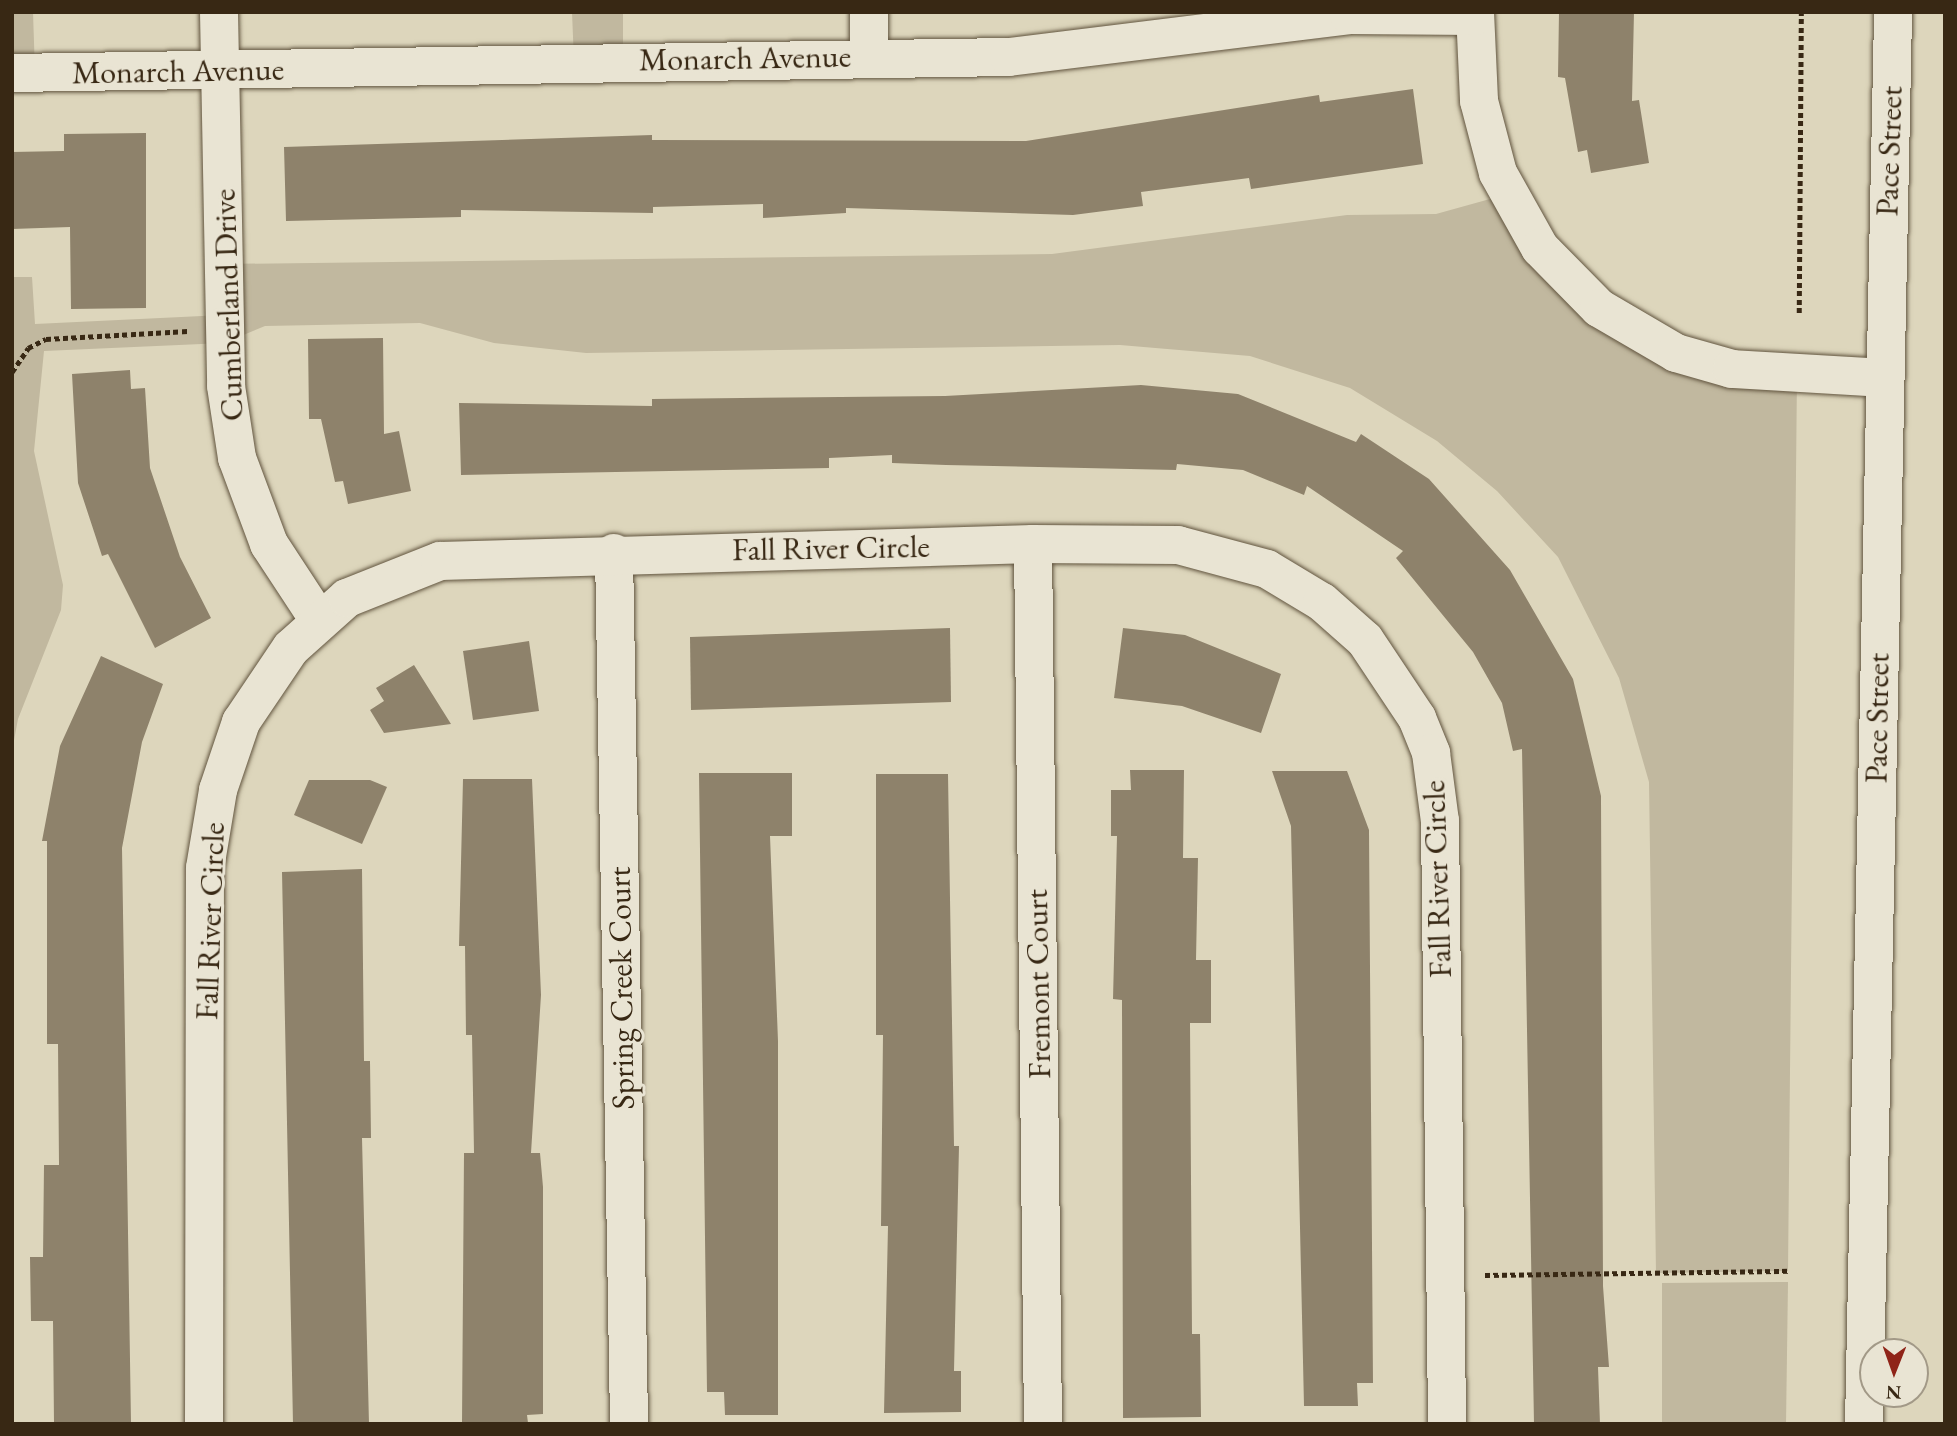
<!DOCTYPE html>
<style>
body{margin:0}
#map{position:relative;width:1957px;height:1436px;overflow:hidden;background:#ddd6bc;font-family:"EB Garamond",serif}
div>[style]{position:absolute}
.green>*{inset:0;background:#c1b89f}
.building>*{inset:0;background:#8e826b}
.path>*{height:4.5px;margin-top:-2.25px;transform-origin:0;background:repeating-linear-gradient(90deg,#382814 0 5px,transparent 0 8.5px)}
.roads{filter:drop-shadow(0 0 2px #61543e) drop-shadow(0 0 2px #61543e)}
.minor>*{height:38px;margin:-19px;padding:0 19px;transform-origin:19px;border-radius:19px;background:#e9e4d3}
.secondary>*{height:38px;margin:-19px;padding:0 19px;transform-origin:19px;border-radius:19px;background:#e9e4d3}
span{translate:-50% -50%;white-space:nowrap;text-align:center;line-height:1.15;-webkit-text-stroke:6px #e9e4d3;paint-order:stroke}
.street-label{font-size:32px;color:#382814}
.frame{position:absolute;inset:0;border:14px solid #382814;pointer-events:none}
.north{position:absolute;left:1859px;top:1338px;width:70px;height:70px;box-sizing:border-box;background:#e9e4d3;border:2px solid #a29987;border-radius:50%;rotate:181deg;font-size:19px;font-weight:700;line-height:28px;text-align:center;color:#382814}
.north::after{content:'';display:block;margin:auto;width:24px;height:32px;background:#8f2418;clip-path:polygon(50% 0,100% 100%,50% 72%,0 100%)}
</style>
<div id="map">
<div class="green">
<div style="clip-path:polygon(12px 12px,33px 12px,35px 73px,12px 73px)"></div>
<div style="clip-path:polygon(572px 12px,623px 12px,623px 60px,574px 61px)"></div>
<div style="clip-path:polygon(1508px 194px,1599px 308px,1797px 375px,1788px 1271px,1656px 1273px,1649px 782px,1619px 678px,1558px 557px,1497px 491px,1437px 441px,1350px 388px,1250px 356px,1120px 345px,586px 353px,494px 343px,420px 323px,265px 326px,224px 343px,44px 351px,34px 451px,63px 585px,61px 610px,18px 719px,12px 751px,12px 277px,32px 277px,35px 324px,223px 315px,224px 264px,1052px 254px,1347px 215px,1436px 214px)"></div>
<div style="clip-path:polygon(1788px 1282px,1786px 1424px,1662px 1424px,1662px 1283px)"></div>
</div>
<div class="building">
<div style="clip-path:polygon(1559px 12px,1634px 12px,1632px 101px,1639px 100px,1649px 163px,1591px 173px,1587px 150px,1578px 152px,1565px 78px,1558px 77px)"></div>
<div style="clip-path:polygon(1413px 89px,1423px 164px,1251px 189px,1249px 178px,1141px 192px,1143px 206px,1073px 215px,846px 208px,846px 213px,763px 218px,763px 204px,653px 207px,653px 213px,461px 210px,461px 217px,286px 221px,284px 147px,652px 135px,652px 140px,1026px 141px,1319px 95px,1320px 102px)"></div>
<div style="clip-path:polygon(146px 133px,146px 308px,71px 309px,70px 227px,12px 229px,12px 152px,64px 151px,64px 134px)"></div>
<div style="clip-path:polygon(383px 338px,384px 434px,399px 431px,411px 491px,348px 504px,343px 481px,335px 482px,321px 419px,309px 419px,308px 339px)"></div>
<div style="clip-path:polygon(130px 370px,131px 389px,145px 388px,150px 468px,180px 557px,211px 618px,155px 648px,108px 554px,102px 556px,78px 483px,72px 374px)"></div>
<div style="clip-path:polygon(1141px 385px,1238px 394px,1356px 442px,1361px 434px,1429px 479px,1510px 570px,1573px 679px,1601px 796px,1603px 1286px,1609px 1367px,1598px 1367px,1600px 1424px,1534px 1424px,1522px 749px,1513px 751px,1502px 703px,1473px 652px,1396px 558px,1403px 551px,1307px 486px,1304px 495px,1243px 470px,1177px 464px,1176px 470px,946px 465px,892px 463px,892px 455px,829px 458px,829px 468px,461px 475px,459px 403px,652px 406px,652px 399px,945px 396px)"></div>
<div style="clip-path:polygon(950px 628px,951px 702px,691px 710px,690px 637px)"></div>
<div style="clip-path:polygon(1123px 628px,1185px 635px,1281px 674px,1261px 733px,1182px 706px,1114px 698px)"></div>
<div style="clip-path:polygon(529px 641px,539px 711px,473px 720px,463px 651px)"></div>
<div style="clip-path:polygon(101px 656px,163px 684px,142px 742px,122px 848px,131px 1424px,54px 1424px,53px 1321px,31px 1321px,30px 1257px,43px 1257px,44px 1165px,59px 1165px,58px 1044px,47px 1044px,47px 841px,42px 841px,60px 746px)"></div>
<div style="clip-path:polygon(414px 665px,451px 724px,384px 733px,370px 710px,384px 701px,376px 688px)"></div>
<div style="clip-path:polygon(1130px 770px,1184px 770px,1183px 858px,1198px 858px,1196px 960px,1211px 960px,1211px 1023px,1190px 1023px,1192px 1334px,1200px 1334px,1201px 1417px,1123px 1418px,1122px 1000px,1113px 999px,1117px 836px,1111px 836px,1111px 790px,1131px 790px)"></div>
<div style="clip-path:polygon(1272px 771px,1347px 771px,1369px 830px,1373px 1383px,1357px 1383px,1358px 1406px,1304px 1406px,1291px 826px)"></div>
<div style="clip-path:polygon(699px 773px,792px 773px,792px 836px,770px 836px,778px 1041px,778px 1415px,725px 1415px,724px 1392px,707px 1392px)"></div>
<div style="clip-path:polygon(876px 774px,948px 774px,954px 1146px,959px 1146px,954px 1371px,961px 1371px,961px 1412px,884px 1413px,888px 1226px,881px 1226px,883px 1035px,876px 1035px)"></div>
<div style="clip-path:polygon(463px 779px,532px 779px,541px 995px,531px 1153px,540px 1153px,543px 1187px,543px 1414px,527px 1415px,528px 1423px,462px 1424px,464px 1153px,474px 1153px,472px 1035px,466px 1035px,465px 946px,459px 946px)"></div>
<div style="clip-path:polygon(309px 780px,370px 780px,387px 787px,362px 844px,294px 815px)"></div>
<div style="clip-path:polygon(362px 869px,364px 1061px,370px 1061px,371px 1138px,362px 1138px,369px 1424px,293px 1424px,282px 872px)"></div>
</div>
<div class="path">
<div style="left:1799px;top:313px;width:301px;rotate:-89.6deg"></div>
<div style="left:12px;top:372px;width:29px;rotate:-56deg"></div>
<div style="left:28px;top:348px;width:20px;rotate:-27deg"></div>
<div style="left:46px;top:339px;width:142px;rotate:-3.2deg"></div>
<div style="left:1485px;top:1275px;width:303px;rotate:-0.8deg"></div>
</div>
<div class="roads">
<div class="minor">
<div style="left:219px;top:12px;width:374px;rotate:88.9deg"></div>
<div style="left:226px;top:386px;width:73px;rotate:81.3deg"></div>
<div style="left:237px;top:458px;width:92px;rotate:69.6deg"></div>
<div style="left:269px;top:544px;width:91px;rotate:56.7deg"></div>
<div style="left:1475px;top:12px;width:89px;rotate:87.4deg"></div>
<div style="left:1479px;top:101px;width:74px;rotate:75.2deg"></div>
<div style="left:1498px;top:173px;width:86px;rotate:60.8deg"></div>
<div style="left:1540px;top:248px;width:84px;rotate:45.5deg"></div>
<div style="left:1599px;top:308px;width:89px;rotate:30.3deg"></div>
<div style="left:1676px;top:353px;width:58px;rotate:15.9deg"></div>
<div style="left:1732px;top:369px;width:151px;rotate:3.4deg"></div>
<div style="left:869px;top:57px;width:45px;rotate:-90deg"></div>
<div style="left:12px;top:73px;width:997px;rotate:-0.92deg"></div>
<div style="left:1009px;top:57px;width:343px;rotate:-7deg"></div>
<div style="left:1349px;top:15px;width:126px;rotate:0.5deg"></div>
<div style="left:1033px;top:544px;width:880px;rotate:89.35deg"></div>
<div style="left:614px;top:553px;width:871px;rotate:89.01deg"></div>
<div style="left:204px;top:1424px;width:556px;rotate:-89.9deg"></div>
<div style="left:205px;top:868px;width:79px;rotate:-80.5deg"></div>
<div style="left:218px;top:790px;width:72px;rotate:-71.3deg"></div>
<div style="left:241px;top:722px;width:89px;rotate:-56deg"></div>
<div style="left:291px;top:648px;width:75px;rotate:-41.8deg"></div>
<div style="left:347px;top:598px;width:100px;rotate:-21.7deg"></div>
<div style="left:440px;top:561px;width:593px;rotate:-1.64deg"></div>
<div style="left:1033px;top:544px;width:145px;rotate:0.4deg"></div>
<div style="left:1178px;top:545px;width:92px;rotate:15.1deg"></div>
<div style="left:1267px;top:569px;width:64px;rotate:31deg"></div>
<div style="left:1322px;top:602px;width:57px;rotate:41.5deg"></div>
<div style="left:1365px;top:640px;width:94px;rotate:56.3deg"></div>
<div style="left:1417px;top:718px;width:38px;rotate:68deg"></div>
<div style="left:1431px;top:753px;width:69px;rotate:82.5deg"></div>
<div style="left:1440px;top:821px;width:603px;rotate:89.33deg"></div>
</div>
<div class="secondary">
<div style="left:1864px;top:1424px;width:1412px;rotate:-88.82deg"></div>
</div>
</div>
<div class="street-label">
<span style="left:745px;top:58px;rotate:-1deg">Monarch Avenue</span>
<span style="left:178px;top:71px;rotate:-1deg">Monarch Avenue</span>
<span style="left:1889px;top:151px;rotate:-88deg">Pace Street</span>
<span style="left:228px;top:305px;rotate:-92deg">Cumberland Drive</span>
<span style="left:831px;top:548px;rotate:-1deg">Fall River Circle</span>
<span style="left:1877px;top:718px;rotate:-89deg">Pace Street</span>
<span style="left:1437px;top:879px;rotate:-92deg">Fall River Circle</span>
<span style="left:210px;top:921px;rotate:-88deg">Fall River Circle</span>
<span style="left:1038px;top:984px;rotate:-91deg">Fremont Court</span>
<span style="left:621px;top:988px;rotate:-91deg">Spring Creek Court</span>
</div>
<div class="frame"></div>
<div class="north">N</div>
</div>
